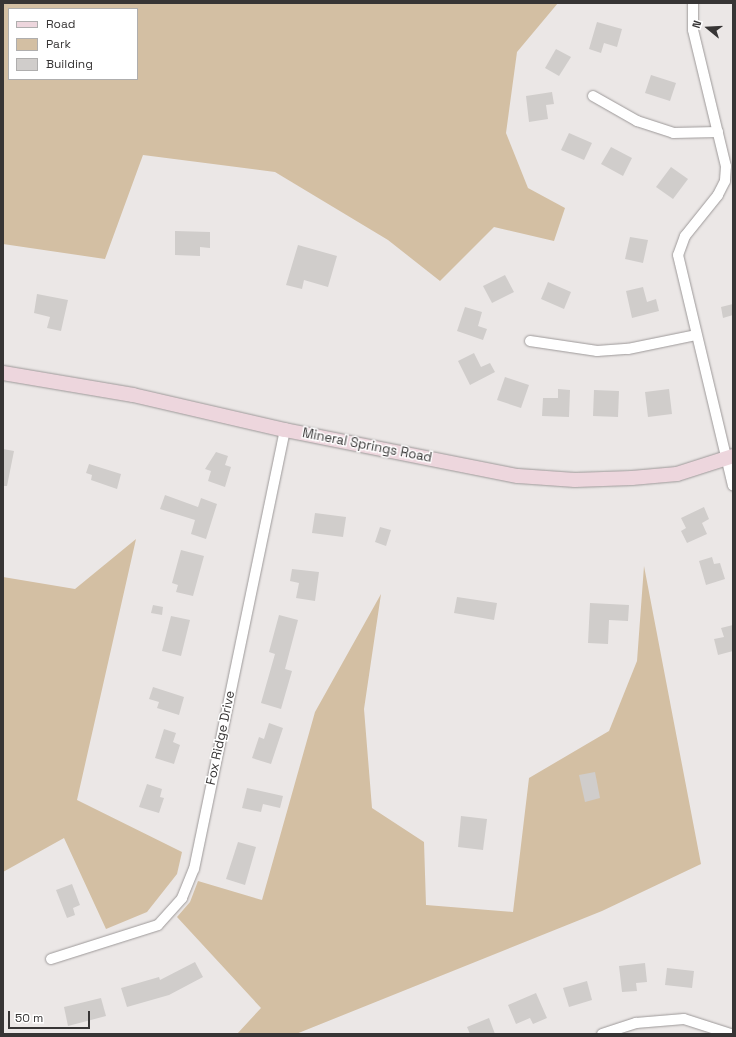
<!DOCTYPE html>
<style>
body{margin:0}
#map{position:relative;width:736px;height:1037px;overflow:hidden;background:#ebe7e6;font-family:"Space Grotesk",sans-serif}
div>[style]{position:absolute}
.green>*{inset:0;background:#d3bfa3}
.building>*{inset:0;background:#d0cdcb}
.roads{filter:drop-shadow(0 0 1px #9d9999) drop-shadow(0 0 1px #9d9999)}
.street>*{height:10px;margin:-5px;padding:0 5px;transform-origin:5px;border-radius:5px;background:#fff}
.secondary>*{height:14px;margin:-7px;padding:0 7px;transform-origin:7px;border-radius:7px;background:#edd6dd}
span{translate:-50% -50%;white-space:nowrap;text-align:center;line-height:1.15;-webkit-text-stroke:3px #fff;paint-order:stroke}
.street-label{font-size:13px;color:#373535}
.frame{position:absolute;inset:0;border:4px solid #373535;pointer-events:none}
.legend{position:absolute;left:8px;top:8px;width:130px;height:72px;box-sizing:border-box;background:#fff;border:1px solid #afaeae;margin:0;padding:5px 7px;list-style:none;font-size:12px;color:#373535}
.legend li{display:flex;align-items:center;gap:8px;height:20px}
.legend b{width:20px;border:1px solid #afaeae}
.north{position:absolute;left:688px;top:8px;width:40px;height:40px;-webkit-text-stroke:3px #fff;paint-order:stroke;rotate:288deg;font-size:11px;font-weight:700;line-height:16px;text-align:center;color:#373535}
.north::after{content:'';display:block;margin:auto;width:14px;height:18px;background:#373535;clip-path:polygon(50% 0,100% 100%,50% 72%,0 100%)}
.scale{position:absolute;left:8px;top:1011px;width:82px;height:18px;box-sizing:border-box;border:2px solid #373535;border-top:0;padding-left:5px;font-size:12px;line-height:14px;white-space:nowrap;color:#373535;-webkit-text-stroke:3px #fff;paint-order:stroke}
</style>
<div id="map">
<div class="green">
<div style="clip-path:polygon(evenodd,3px 3px,558px 3px,517px 52px,506px 133px,528px 188px,565px 208px,554px 241px,494px 227px,440px 281px,388px 240px,275px 172px,143px 155px,105px 259px,3px 244px,3px 3px,9px 9px,137px 9px,137px 79px,9px 79px,9px 9px)"></div>
<div style="clip-path:polygon(136px 539px,77px 800px,182px 852px,177px 874px,147px 912px,106px 929px,64px 838px,3px 872px,3px 577px,75px 589px)"></div>
<div style="clip-path:polygon(644px 566px,701px 864px,602px 911px,296px 1034px,237px 1034px,261px 1008px,177px 917px,190px 902px,198px 881px,262px 900px,315px 712px,381px 594px,364px 709px,372px 808px,424px 842px,426px 905px,513px 912px,529px 778px,609px 731px,637px 661px)"></div>
</div>
<div class="building">
<div style="clip-path:polygon(597px 22px,622px 29px,617px 47px,604px 43px,601px 53px,589px 49px)"></div>
<div style="clip-path:polygon(556px 49px,571px 57px,559px 76px,545px 68px)"></div>
<div style="clip-path:polygon(651px 75px,676px 83px,670px 101px,645px 93px)"></div>
<div style="clip-path:polygon(552px 92px,554px 104px,546px 105px,548px 119px,529px 122px,526px 96px)"></div>
<div style="clip-path:polygon(569px 133px,592px 143px,584px 160px,561px 150px)"></div>
<div style="clip-path:polygon(611px 147px,632px 158px,623px 176px,601px 164px)"></div>
<div style="clip-path:polygon(671px 167px,688px 179px,673px 199px,656px 187px)"></div>
<div style="clip-path:polygon(175px 231px,210px 232px,210px 248px,200px 247px,200px 256px,175px 255px)"></div>
<div style="clip-path:polygon(630px 237px,648px 240px,643px 263px,625px 259px)"></div>
<div style="clip-path:polygon(298px 245px,337px 256px,328px 287px,304px 280px,302px 289px,286px 285px)"></div>
<div style="clip-path:polygon(505px 275px,514px 292px,492px 303px,483px 286px)"></div>
<div style="clip-path:polygon(548px 282px,571px 292px,564px 309px,541px 299px)"></div>
<div style="clip-path:polygon(643px 287px,647px 302px,656px 299px,659px 311px,632px 318px,626px 291px)"></div>
<div style="clip-path:polygon(37px 294px,68px 300px,61px 331px,47px 328px,50px 317px,34px 313px)"></div>
<div style="clip-path:polygon(733px 304px,733px 315px,723px 318px,721px 307px)"></div>
<div style="clip-path:polygon(465px 307px,482px 312px,478px 326px,487px 329px,483px 340px,457px 331px)"></div>
<div style="clip-path:polygon(474px 353px,481px 367px,490px 363px,495px 372px,470px 385px,458px 361px)"></div>
<div style="clip-path:polygon(505px 377px,529px 385px,521px 408px,497px 400px)"></div>
<div style="clip-path:polygon(558px 389px,570px 390px,569px 417px,542px 416px,543px 398px,558px 398px)"></div>
<div style="clip-path:polygon(669px 389px,672px 414px,648px 417px,645px 392px)"></div>
<div style="clip-path:polygon(594px 390px,619px 391px,618px 417px,593px 416px)"></div>
<div style="clip-path:polygon(3px 449px,14px 451px,7px 486px,3px 486px)"></div>
<div style="clip-path:polygon(216px 452px,228px 456px,225px 465px,231px 467px,225px 487px,208px 481px,211px 471px,205px 469px)"></div>
<div style="clip-path:polygon(89px 464px,121px 474px,117px 489px,91px 480px,92px 475px,86px 473px)"></div>
<div style="clip-path:polygon(165px 495px,198px 507px,201px 498px,217px 504px,206px 539px,191px 534px,195px 520px,160px 509px)"></div>
<div style="clip-path:polygon(704px 507px,709px 519px,702px 523px,707px 534px,687px 543px,681px 531px,686px 528px,681px 518px)"></div>
<div style="clip-path:polygon(315px 513px,346px 517px,343px 537px,312px 533px)"></div>
<div style="clip-path:polygon(380px 527px,391px 530px,386px 546px,375px 542px)"></div>
<div style="clip-path:polygon(181px 550px,204px 556px,193px 596px,176px 592px,178px 585px,172px 583px)"></div>
<div style="clip-path:polygon(712px 557px,714px 564px,720px 563px,725px 579px,706px 585px,699px 561px)"></div>
<div style="clip-path:polygon(292px 569px,319px 572px,315px 601px,296px 598px,299px 583px,290px 581px)"></div>
<div style="clip-path:polygon(457px 597px,497px 603px,494px 620px,454px 613px)"></div>
<div style="clip-path:polygon(590px 603px,629px 605px,628px 621px,609px 620px,608px 644px,588px 643px)"></div>
<div style="clip-path:polygon(153px 605px,163px 607px,162px 615px,151px 613px)"></div>
<div style="clip-path:polygon(279px 615px,298px 620px,285px 669px,292px 671px,281px 709px,261px 703px,275px 654px,269px 652px)"></div>
<div style="clip-path:polygon(171px 616px,190px 620px,181px 656px,162px 651px)"></div>
<div style="clip-path:polygon(733px 625px,733px 651px,718px 655px,714px 639px,724px 637px,721px 628px)"></div>
<div style="clip-path:polygon(153px 687px,184px 697px,179px 715px,157px 708px,159px 702px,149px 699px)"></div>
<div style="clip-path:polygon(269px 723px,283px 728px,271px 764px,252px 758px,259px 737px,264px 739px)"></div>
<div style="clip-path:polygon(164px 729px,176px 733px,173px 742px,180px 745px,174px 764px,155px 758px)"></div>
<div style="clip-path:polygon(595px 772px,600px 798px,585px 802px,579px 775px)"></div>
<div style="clip-path:polygon(147px 784px,162px 789px,160px 797px,164px 798px,159px 813px,139px 807px)"></div>
<div style="clip-path:polygon(247px 788px,283px 796px,280px 808px,263px 804px,261px 812px,242px 808px)"></div>
<div style="clip-path:polygon(461px 816px,487px 819px,483px 850px,458px 847px)"></div>
<div style="clip-path:polygon(238px 842px,256px 847px,245px 885px,226px 879px)"></div>
<div style="clip-path:polygon(72px 884px,80px 905px,73px 908px,75px 915px,67px 918px,56px 890px)"></div>
<div style="clip-path:polygon(195px 962px,203px 977px,169px 995px,127px 1007px,121px 988px,159px 977px,160px 980px)"></div>
<div style="clip-path:polygon(645px 963px,647px 982px,636px 983px,637px 991px,622px 992px,619px 966px)"></div>
<div style="clip-path:polygon(667px 968px,694px 971px,692px 988px,665px 985px)"></div>
<div style="clip-path:polygon(587px 981px,592px 1000px,569px 1007px,563px 988px)"></div>
<div style="clip-path:polygon(536px 993px,547px 1018px,533px 1024px,530px 1018px,516px 1024px,508px 1005px)"></div>
<div style="clip-path:polygon(101px 998px,106px 1016px,68px 1026px,64px 1007px)"></div>
<div style="clip-path:polygon(489px 1018px,495px 1034px,470px 1034px,467px 1027px)"></div>
</div>
<div class="roads">
<div class="street">
<div style="left:693px;top:3px;width:27px;rotate:90deg"></div>
<div style="left:693px;top:30px;width:140px;rotate:76.4deg"></div>
<div style="left:726px;top:166px;width:15px;rotate:94deg"></div>
<div style="left:725px;top:181px;width:16px;rotate:117deg"></div>
<div style="left:718px;top:195px;width:53px;rotate:128.8deg"></div>
<div style="left:685px;top:236px;width:20px;rotate:110deg"></div>
<div style="left:678px;top:255px;width:237px;rotate:76.6deg"></div>
<div style="left:593px;top:96px;width:51px;rotate:29.6deg"></div>
<div style="left:637px;top:121px;width:38px;rotate:18deg"></div>
<div style="left:673px;top:133px;width:45px;rotate:-1.3deg"></div>
<div style="left:530px;top:341px;width:68px;rotate:8.5deg"></div>
<div style="left:597px;top:351px;width:31px;rotate:-4deg"></div>
<div style="left:628px;top:349px;width:69px;rotate:-11.6deg"></div>
<div style="left:51px;top:959px;width:112px;rotate:-17.6deg"></div>
<div style="left:158px;top:925px;width:36px;rotate:-48deg"></div>
<div style="left:182px;top:898px;width:31px;rotate:-68deg"></div>
<div style="left:194px;top:869px;width:448px;rotate:-78.3deg"></div>
<div style="left:602px;top:1034px;width:36px;rotate:-18deg"></div>
<div style="left:636px;top:1023px;width:48px;rotate:-4.8deg"></div>
<div style="left:684px;top:1019px;width:49px;rotate:17.7deg"></div>
</div>
<div class="secondary">
<div style="left:3px;top:373px;width:132px;rotate:9.6deg"></div>
<div style="left:133px;top:395px;width:156px;rotate:13deg"></div>
<div style="left:285px;top:430px;width:237px;rotate:11.2deg"></div>
<div style="left:518px;top:476px;width:57px;rotate:4deg"></div>
<div style="left:575px;top:480px;width:57px;rotate:-2deg"></div>
<div style="left:632px;top:478px;width:45px;rotate:-5.1deg"></div>
<div style="left:677px;top:474px;width:59px;rotate:-17.8deg"></div>
</div>
</div>
<div class="street-label">
<span style="left:367px;top:446px;rotate:11deg">Mineral Springs Road</span>
<span style="left:221px;top:738px;rotate:-78deg">Fox Ridge Drive</span>
</div>
<div class="frame"></div>
<ul class="legend">
<li><b style="height:5px;background:#edd6dd"></b>Road</li>
<li><b style="height:11px;background:#d3bfa3"></b>Park</li>
<li><b style="height:11px;background:#d0cdcb"></b>Building</li>
</ul>
<div class="north">N</div>
<div class="scale">50 m</div>
</div>
